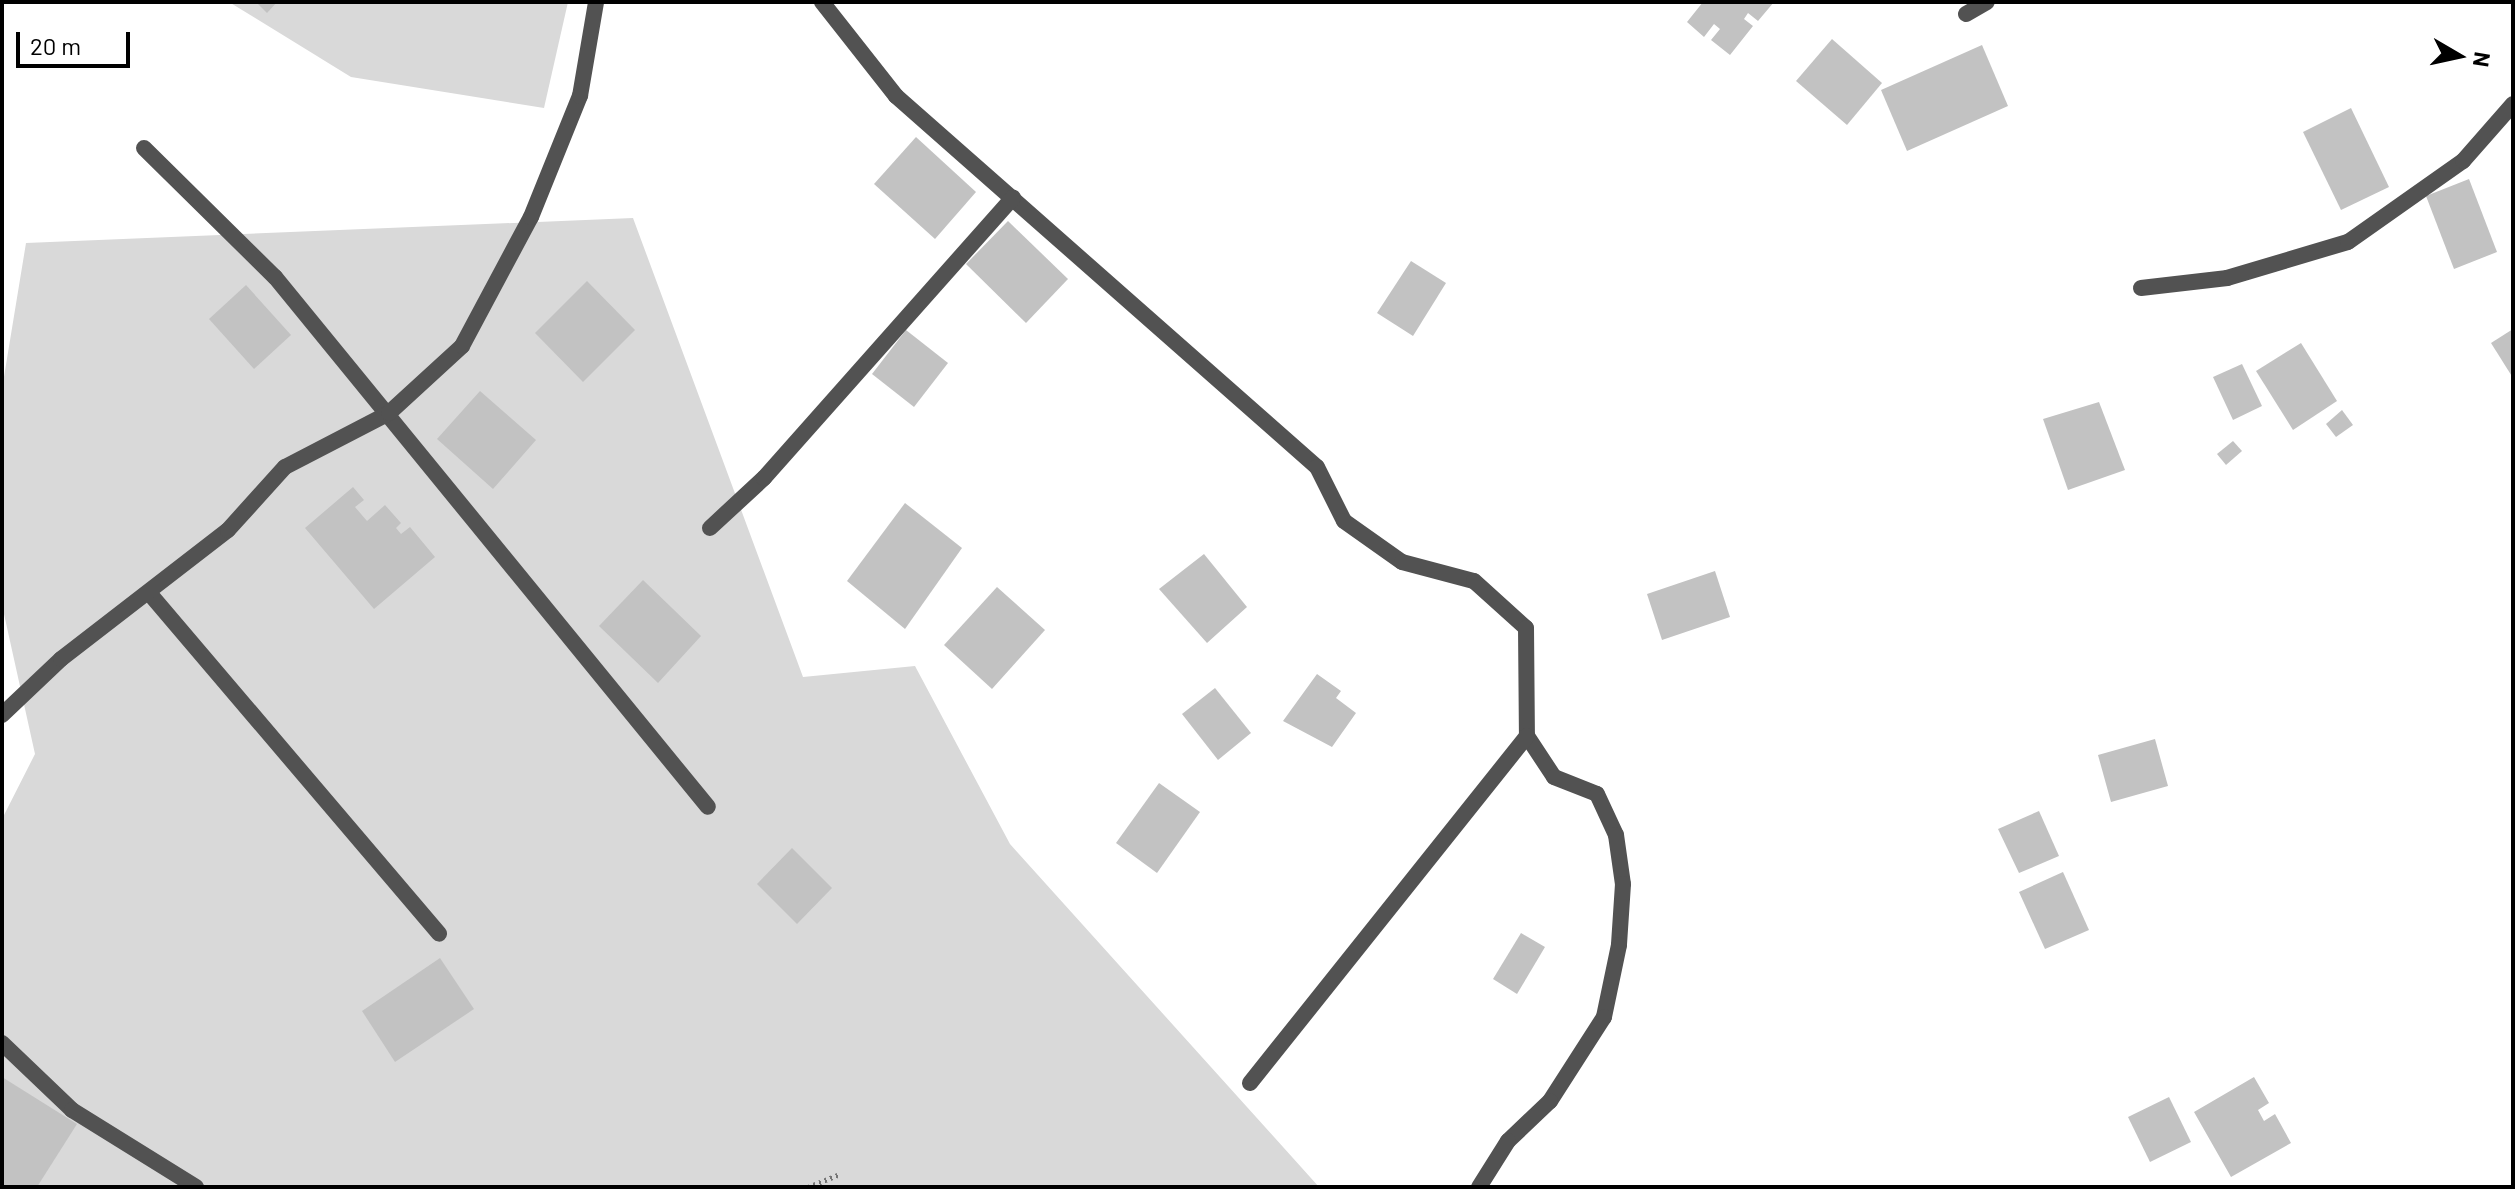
<!DOCTYPE html>
<style>
body{margin:0}
#map{position:relative;width:2515px;height:1189px;overflow:hidden;background:#fff;font-family:Barlow,sans-serif}
div>[style]{position:absolute}
.green>*{inset:0;background:#d9d9d9}
.building>*{inset:0;background:#c2c2c2}
.path>*{height:5px;margin-top:-2.5px;transform-origin:0;background:repeating-linear-gradient(90deg,#747474 0 2px,transparent 0 6px)}
.minor>*{height:16px;margin:-8px;padding:0 8px;transform-origin:8px;border-radius:8px;background:#525252}
span{translate:-50% -50%;white-space:nowrap;text-align:center;line-height:1.15;-webkit-text-stroke:7px #fff;paint-order:stroke}
.frame{position:absolute;inset:0;border:4px solid #000;pointer-events:none}
.north{position:absolute;left:2419px;top:16px;width:80px;height:80px;-webkit-text-stroke:6px #fff;paint-order:stroke;rotate:99deg;font-size:22px;font-weight:700;line-height:32px;text-align:center;color:#000}
.north::after{content:'';display:block;margin:auto;width:28px;height:36px;background:#000;clip-path:polygon(50% 0,100% 100%,50% 72%,0 100%)}
.scale{position:absolute;left:16px;top:32px;width:114px;height:36px;box-sizing:border-box;border:4px solid #000;border-top:0;padding-left:10px;font-size:24px;line-height:28px;white-space:nowrap;color:#000;-webkit-text-stroke:6px #fff;paint-order:stroke}
</style>
<div id="map">
<div class="green">
<div style="clip-path:polygon(229px 2px,568px 2px,544px 108px,351px 77px)"></div>
<div style="clip-path:polygon(633px 218px,803px 677px,915px 666px,1010px 844px,1319px 1187px,2px 1187px,2px 819px,35px 754px,2px 605px,2px 389px,26px 243px)"></div>
</div>
<div class="building">
<div style="clip-path:polygon(256px 2px,277px 2px,267px 13px)"></div>
<div style="clip-path:polygon(1703px 2px,1774px 2px,1758px 21px,1748px 13px,1744px 19px,1753px 26px,1730px 55px,1711px 40px,1720px 29px,1714px 24px,1704px 37px,1687px 22px)"></div>
<div style="clip-path:polygon(1832px 39px,1882px 83px,1847px 125px,1796px 81px)"></div>
<div style="clip-path:polygon(1982px 45px,2008px 106px,1907px 151px,1881px 90px)"></div>
<div style="clip-path:polygon(2351px 108px,2389px 187px,2341px 210px,2303px 132px)"></div>
<div style="clip-path:polygon(916px 137px,976px 192px,935px 239px,874px 184px)"></div>
<div style="clip-path:polygon(2469px 179px,2497px 252px,2454px 269px,2426px 196px)"></div>
<div style="clip-path:polygon(1008px 221px,1068px 279px,1026px 323px,966px 264px)"></div>
<div style="clip-path:polygon(1411px 261px,1446px 283px,1413px 336px,1377px 313px)"></div>
<div style="clip-path:polygon(587px 281px,635px 330px,583px 382px,535px 333px)"></div>
<div style="clip-path:polygon(246px 285px,291px 335px,254px 369px,209px 319px)"></div>
<div style="clip-path:polygon(2513px 329px,2513px 378px,2491px 343px)"></div>
<div style="clip-path:polygon(906px 330px,948px 363px,914px 407px,872px 374px)"></div>
<div style="clip-path:polygon(2301px 343px,2337px 401px,2293px 430px,2256px 371px)"></div>
<div style="clip-path:polygon(2242px 364px,2262px 406px,2233px 420px,2213px 377px)"></div>
<div style="clip-path:polygon(480px 391px,536px 440px,493px 489px,437px 439px)"></div>
<div style="clip-path:polygon(2099px 402px,2125px 470px,2068px 490px,2043px 419px)"></div>
<div style="clip-path:polygon(2342px 410px,2353px 425px,2336px 437px,2326px 424px)"></div>
<div style="clip-path:polygon(2233px 441px,2242px 451px,2226px 465px,2217px 454px)"></div>
<div style="clip-path:polygon(353px 487px,364px 500px,355px 507px,367px 521px,385px 505px,401px 523px,396px 528px,401px 534px,410px 527px,435px 557px,374px 609px,305px 528px)"></div>
<div style="clip-path:polygon(905px 503px,962px 548px,905px 629px,847px 581px)"></div>
<div style="clip-path:polygon(1204px 554px,1247px 607px,1207px 643px,1159px 589px)"></div>
<div style="clip-path:polygon(1715px 571px,1730px 617px,1662px 640px,1647px 594px)"></div>
<div style="clip-path:polygon(643px 580px,701px 636px,658px 683px,599px 626px)"></div>
<div style="clip-path:polygon(997px 587px,1045px 630px,992px 689px,944px 645px)"></div>
<div style="clip-path:polygon(1317px 674px,1341px 691px,1336px 698px,1356px 713px,1332px 747px,1283px 721px)"></div>
<div style="clip-path:polygon(1215px 688px,1251px 733px,1218px 760px,1182px 714px)"></div>
<div style="clip-path:polygon(2155px 739px,2168px 786px,2111px 802px,2098px 755px)"></div>
<div style="clip-path:polygon(1159px 783px,1200px 812px,1157px 873px,1116px 843px)"></div>
<div style="clip-path:polygon(2039px 811px,2059px 856px,2019px 873px,1998px 829px)"></div>
<div style="clip-path:polygon(792px 848px,832px 888px,797px 924px,757px 884px)"></div>
<div style="clip-path:polygon(2063px 872px,2089px 930px,2045px 949px,2019px 892px)"></div>
<div style="clip-path:polygon(1521px 933px,1545px 947px,1517px 994px,1493px 979px)"></div>
<div style="clip-path:polygon(440px 958px,474px 1009px,395px 1062px,362px 1011px)"></div>
<div style="clip-path:polygon(2px 1077px,77px 1124px,37px 1187px,2px 1187px)"></div>
<div style="clip-path:polygon(2254px 1077px,2269px 1103px,2258px 1110px,2264px 1121px,2275px 1114px,2291px 1143px,2231px 1177px,2194px 1112px)"></div>
<div style="clip-path:polygon(2169px 1097px,2191px 1142px,2150px 1162px,2128px 1117px)"></div>
</div>
<div class="path">
<div style="left:808px;top:1187px;width:35px;rotate:-22deg"></div>
</div>
<div class="minor">
<div style="left:822px;top:2px;width:120px;rotate:51.8deg"></div>
<div style="left:896px;top:96px;width:561px;rotate:41.39deg"></div>
<div style="left:1317px;top:467px;width:60px;rotate:63.4deg"></div>
<div style="left:1344px;top:521px;width:71px;rotate:35.3deg"></div>
<div style="left:1402px;top:562px;width:74px;rotate:14.8deg"></div>
<div style="left:1474px;top:581px;width:70px;rotate:42.1deg"></div>
<div style="left:1526px;top:628px;width:108px;rotate:89.5deg"></div>
<div style="left:1527px;top:736px;width:49px;rotate:56.6deg"></div>
<div style="left:1554px;top:777px;width:46px;rotate:21.6deg"></div>
<div style="left:1597px;top:794px;width:45px;rotate:65.1deg"></div>
<div style="left:1616px;top:835px;width:49px;rotate:81.9deg"></div>
<div style="left:1623px;top:884px;width:61px;rotate:93.8deg"></div>
<div style="left:1619px;top:945px;width:74px;rotate:101.8deg"></div>
<div style="left:1604px;top:1017px;width:100px;rotate:122.7deg"></div>
<div style="left:1550px;top:1101px;width:58px;rotate:136.4deg"></div>
<div style="left:1508px;top:1141px;width:54px;rotate:122.2deg"></div>
<div style="left:1966px;top:14px;width:24px;rotate:-30deg"></div>
<div style="left:144px;top:148px;width:184px;rotate:44.6deg"></div>
<div style="left:275px;top:277px;width:684px;rotate:50.75deg"></div>
<div style="left:2141px;top:288px;width:87px;rotate:-6.6deg"></div>
<div style="left:2227px;top:278px;width:126px;rotate:-16.6deg"></div>
<div style="left:2348px;top:242px;width:141px;rotate:-35.2deg"></div>
<div style="left:2463px;top:161px;width:76px;rotate:-48.7deg"></div>
<div style="left:710px;top:528px;width:74px;rotate:-42.8deg"></div>
<div style="left:764px;top:478px;width:375px;rotate:-48.4deg"></div>
<div style="left:150px;top:594px;width:446px;rotate:49.6deg"></div>
<div style="left:2px;top:715px;width:81px;rotate:-43.5deg"></div>
<div style="left:61px;top:659px;width:211px;rotate:-37.7deg"></div>
<div style="left:228px;top:530px;width:85px;rotate:-47.9deg"></div>
<div style="left:285px;top:467px;width:117px;rotate:-27.4deg"></div>
<div style="left:389px;top:413px;width:99px;rotate:-42.5deg"></div>
<div style="left:462px;top:346px;width:146px;rotate:-61.9deg"></div>
<div style="left:531px;top:217px;width:131px;rotate:-68deg"></div>
<div style="left:580px;top:96px;width:95px;rotate:-80.3deg"></div>
<div style="left:2px;top:1043px;width:97px;rotate:43.7deg"></div>
<div style="left:72px;top:1110px;width:146px;rotate:31.8deg"></div>
<div style="left:1250px;top:1083px;width:444px;rotate:-51.4deg"></div>
</div>
<div class="frame"></div>
<div class="north">N</div>
<div class="scale">20 m</div>
</div>
